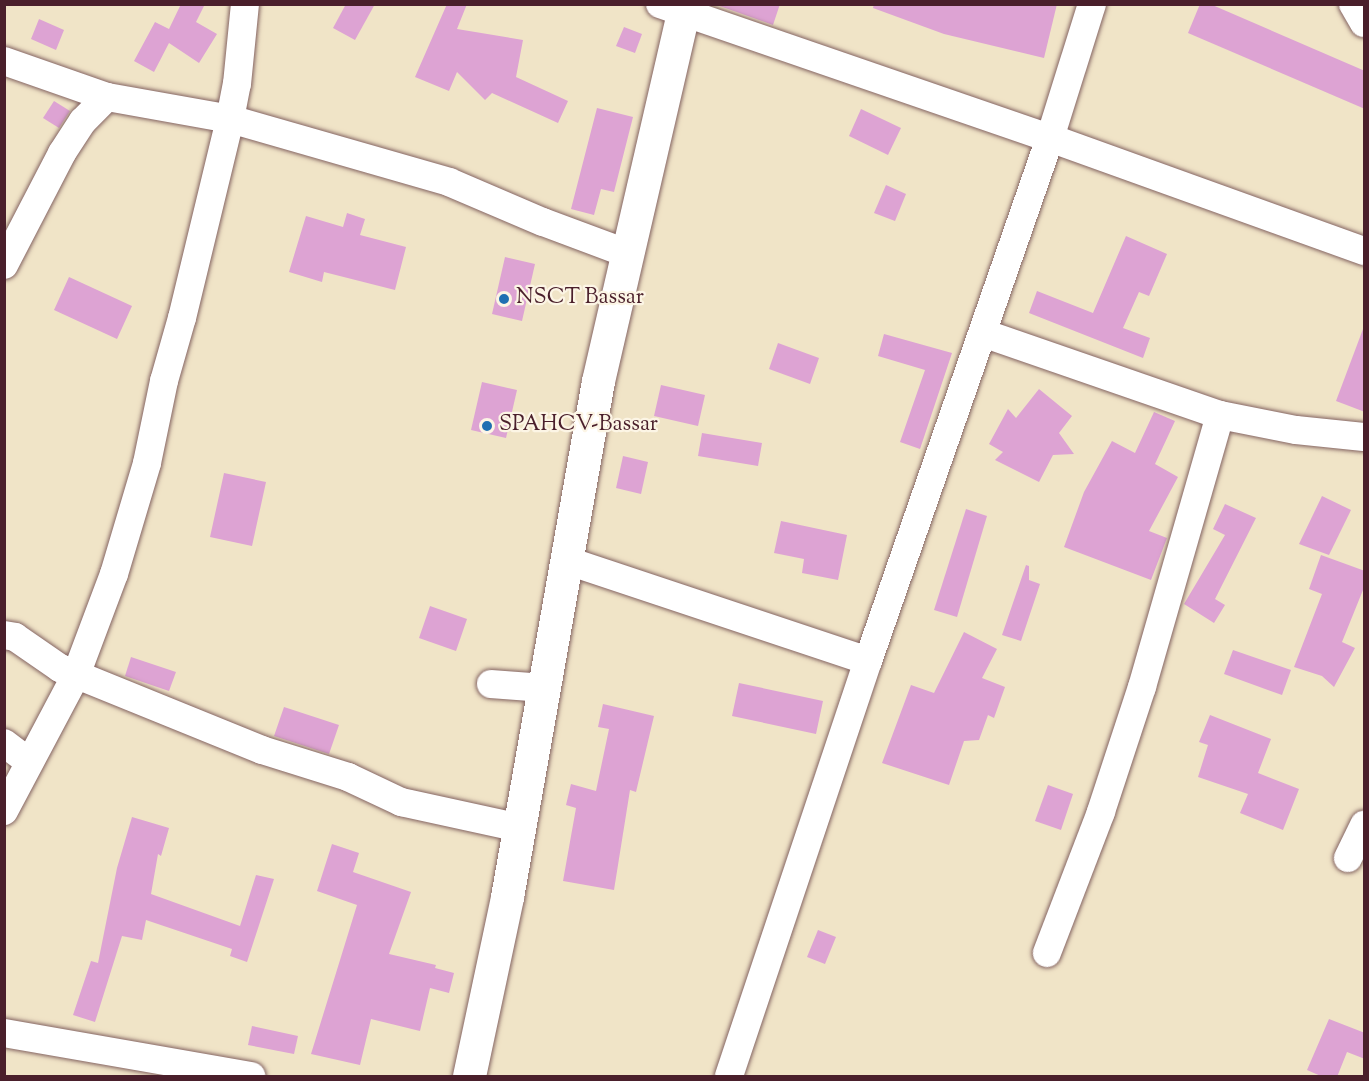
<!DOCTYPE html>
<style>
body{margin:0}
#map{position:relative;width:1369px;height:1081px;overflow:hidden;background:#f0e4c7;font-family:"Sorts Mill Goudy",serif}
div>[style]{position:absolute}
.building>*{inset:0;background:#dda3d3}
.roads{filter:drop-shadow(0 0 2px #846462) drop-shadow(0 0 2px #846462)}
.street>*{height:28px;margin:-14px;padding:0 14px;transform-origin:14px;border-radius:14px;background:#fff}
.primary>*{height:33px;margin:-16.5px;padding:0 16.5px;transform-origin:16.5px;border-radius:16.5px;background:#fff}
.dots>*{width:16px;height:16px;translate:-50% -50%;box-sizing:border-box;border:3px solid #fcf5e5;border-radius:50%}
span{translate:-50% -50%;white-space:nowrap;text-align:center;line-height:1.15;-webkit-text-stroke:4.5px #fcf5e5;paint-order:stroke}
.poi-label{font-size:22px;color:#4a1f2b}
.left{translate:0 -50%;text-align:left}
.frame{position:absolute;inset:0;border:6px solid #4a1f2b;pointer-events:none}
</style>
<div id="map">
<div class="building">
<div style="clip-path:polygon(181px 4px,205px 4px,196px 22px,217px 34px,199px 63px,169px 43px,154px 72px,134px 61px,155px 22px,169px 29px)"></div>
<div style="clip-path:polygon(346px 4px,375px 4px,355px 40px,333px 28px)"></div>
<div style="clip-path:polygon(447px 4px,467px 4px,457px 29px,523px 40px,516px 77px,568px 101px,558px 123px,492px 93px,485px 100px,457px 72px,449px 91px,415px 77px)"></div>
<div style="clip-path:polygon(714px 4px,780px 4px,773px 25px)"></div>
<div style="clip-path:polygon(874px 4px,1057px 4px,1044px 58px,944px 34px,873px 8px)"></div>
<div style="clip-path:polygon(1200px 4px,1210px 4px,1365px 71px,1365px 109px,1188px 33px)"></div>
<div style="clip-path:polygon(39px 19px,64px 30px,56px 50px,31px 39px)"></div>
<div style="clip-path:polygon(624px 27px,642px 34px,635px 53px,616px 46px)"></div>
<div style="clip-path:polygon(54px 101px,70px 111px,59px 128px,43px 118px)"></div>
<div style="clip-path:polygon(597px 108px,633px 117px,614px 192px,601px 189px,594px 215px,571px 209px)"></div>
<div style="clip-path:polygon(861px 109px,901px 128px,888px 155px,849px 136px)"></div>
<div style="clip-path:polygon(886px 185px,906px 194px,895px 221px,874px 213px)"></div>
<div style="clip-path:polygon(347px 213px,365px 219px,360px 235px,406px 247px,395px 290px,324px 272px,322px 282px,289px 272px,306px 216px,343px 227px)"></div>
<div style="clip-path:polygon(1126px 236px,1167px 254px,1149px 296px,1139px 292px,1123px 328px,1150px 338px,1143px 358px,1029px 313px,1037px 291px,1093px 313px)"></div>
<div style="clip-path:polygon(505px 257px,535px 264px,522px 321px,492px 314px)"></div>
<div style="clip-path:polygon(69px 277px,132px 306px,117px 339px,54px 310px)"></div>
<div style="clip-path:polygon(1363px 329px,1365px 330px,1365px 412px,1336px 401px)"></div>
<div style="clip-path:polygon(884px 334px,952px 353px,920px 449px,900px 442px,925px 370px,878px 356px)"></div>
<div style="clip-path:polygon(778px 343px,819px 358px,810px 384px,769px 369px)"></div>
<div style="clip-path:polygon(482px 382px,517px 390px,506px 438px,471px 430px)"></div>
<div style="clip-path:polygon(661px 385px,705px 395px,698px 426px,654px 416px)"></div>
<div style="clip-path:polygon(1039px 389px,1072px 416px,1059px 433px,1074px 454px,1053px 455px,1039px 482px,995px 460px,1003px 452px,989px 444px,1008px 409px,1016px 418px)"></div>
<div style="clip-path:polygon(1154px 412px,1175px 421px,1155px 464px,1178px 477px,1149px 531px,1167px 538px,1151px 580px,1064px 547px,1084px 492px,1112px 441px,1135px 453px)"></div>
<div style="clip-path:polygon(702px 433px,762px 443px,758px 466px,698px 456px)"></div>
<div style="clip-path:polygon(623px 456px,648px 462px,641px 494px,616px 488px)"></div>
<div style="clip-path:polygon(224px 473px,266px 482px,252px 546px,210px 537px)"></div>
<div style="clip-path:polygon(1322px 496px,1351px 510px,1329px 555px,1299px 544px)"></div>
<div style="clip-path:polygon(1225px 504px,1256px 518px,1215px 599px,1225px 605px,1214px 623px,1184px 604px,1225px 535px,1213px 529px)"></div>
<div style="clip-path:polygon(966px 509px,987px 516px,957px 617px,934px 610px)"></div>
<div style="clip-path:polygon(781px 521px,847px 535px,838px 580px,802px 573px,804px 559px,774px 553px)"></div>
<div style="clip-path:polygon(1321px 555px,1365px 571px,1365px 585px,1342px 642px,1355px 648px,1334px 687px,1322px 676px,1294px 667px,1322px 594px,1309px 589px)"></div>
<div style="clip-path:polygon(1026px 565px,1029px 566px,1029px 580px,1040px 584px,1021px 641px,1002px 635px)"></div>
<div style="clip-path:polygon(430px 606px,467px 619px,456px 651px,419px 638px)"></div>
<div style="clip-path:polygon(964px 632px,997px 649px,982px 678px,1005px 687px,994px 718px,988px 715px,979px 740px,964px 741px,949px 785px,882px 763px,911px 685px,934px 693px)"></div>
<div style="clip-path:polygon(1233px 650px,1291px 670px,1282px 695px,1224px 674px)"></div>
<div style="clip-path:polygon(131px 657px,176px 672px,169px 691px,125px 676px)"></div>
<div style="clip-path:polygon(739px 683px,823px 701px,816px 734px,732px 716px)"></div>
<div style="clip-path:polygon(603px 704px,654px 716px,636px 792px,630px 790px,614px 890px,563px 881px,576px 808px,566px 805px,571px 784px,596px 791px,609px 729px,598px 727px)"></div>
<div style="clip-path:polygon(284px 707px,339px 725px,329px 754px,274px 736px)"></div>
<div style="clip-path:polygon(1210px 715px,1271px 739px,1258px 773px,1299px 789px,1283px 830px,1240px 813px,1248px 794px,1198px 777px,1208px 745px,1199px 742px)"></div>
<div style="clip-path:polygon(1048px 785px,1073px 794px,1061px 830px,1035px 821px)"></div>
<div style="clip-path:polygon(132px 817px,169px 828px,161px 856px,158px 854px,151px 894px,240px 926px,256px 875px,274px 879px,247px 962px,230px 956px,232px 949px,146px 920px,142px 940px,122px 936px,95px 1022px,73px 1015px,91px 961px,98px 963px,117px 868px)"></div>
<div style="clip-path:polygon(332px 844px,359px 853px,353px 872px,411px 892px,389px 954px,436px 965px,435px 968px,454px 973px,449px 993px,430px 988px,420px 1031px,371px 1019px,360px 1065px,311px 1054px,357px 905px,317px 891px)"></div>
<div style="clip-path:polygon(818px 930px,836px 937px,825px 964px,807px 957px)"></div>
<div style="clip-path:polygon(1329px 1019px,1365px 1033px,1365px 1059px,1347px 1052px,1337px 1077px,1323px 1077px,1307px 1070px)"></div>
<div style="clip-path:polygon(252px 1026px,298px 1036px,294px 1054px,248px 1045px)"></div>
</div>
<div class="roads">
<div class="street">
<div style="left:660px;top:4px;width:412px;rotate:19deg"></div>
<div style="left:1050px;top:138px;width:334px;rotate:19.8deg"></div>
<div style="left:1353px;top:4px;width:22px;rotate:60deg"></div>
<div style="left:4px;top:61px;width:109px;rotate:19.3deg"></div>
<div style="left:4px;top:265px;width:126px;rotate:-62.6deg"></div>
<div style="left:62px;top:153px;width:38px;rotate:-57deg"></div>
<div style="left:83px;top:121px;width:34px;rotate:-45deg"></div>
<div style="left:107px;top:97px;width:125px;rotate:10.1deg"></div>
<div style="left:230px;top:119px;width:228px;rotate:16deg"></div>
<div style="left:449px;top:182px;width:102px;rotate:23.1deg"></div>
<div style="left:543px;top:222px;width:89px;rotate:20.5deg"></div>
<div style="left:983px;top:333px;width:251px;rotate:19.1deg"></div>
<div style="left:1220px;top:415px;width:283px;rotate:106deg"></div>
<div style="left:1142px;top:687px;width:132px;rotate:108.2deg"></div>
<div style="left:1101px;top:812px;width:151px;rotate:111deg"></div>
<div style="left:1220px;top:415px;width:77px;rotate:11.2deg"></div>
<div style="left:1296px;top:430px;width:68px;rotate:5.9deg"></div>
<div style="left:568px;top:561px;width:316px;rotate:18.4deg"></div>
<div style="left:4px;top:635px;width:11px;rotate:10deg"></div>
<div style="left:15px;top:637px;width:55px;rotate:34.6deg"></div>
<div style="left:60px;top:668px;width:218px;rotate:22.1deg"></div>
<div style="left:262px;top:750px;width:90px;rotate:17.4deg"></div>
<div style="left:348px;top:777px;width:59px;rotate:25.3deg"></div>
<div style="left:401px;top:802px;width:122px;rotate:12.3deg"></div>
<div style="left:491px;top:684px;width:53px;rotate:4.3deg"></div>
<div style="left:4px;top:743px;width:31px;rotate:37deg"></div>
<div style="left:4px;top:811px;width:154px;rotate:-62.1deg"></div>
<div style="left:76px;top:675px;width:108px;rotate:-69.4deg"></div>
<div style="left:114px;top:574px;width:116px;rotate:-73.4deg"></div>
<div style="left:147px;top:463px;width:84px;rotate:-78.3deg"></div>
<div style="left:164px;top:381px;width:66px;rotate:-74.1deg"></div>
<div style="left:182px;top:318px;width:205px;rotate:-76.4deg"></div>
<div style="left:230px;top:119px;width:36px;rotate:-79deg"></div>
<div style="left:237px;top:84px;width:80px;rotate:-84.3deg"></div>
<div style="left:1348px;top:858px;width:37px;rotate:-64deg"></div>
<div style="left:4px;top:1033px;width:251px;rotate:9.9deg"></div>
<div style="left:729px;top:1076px;width:438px;rotate:-71.5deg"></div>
<div style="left:868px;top:661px;width:554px;rotate:-70.81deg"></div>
<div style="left:1050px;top:138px;width:140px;rotate:-72.6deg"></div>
</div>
<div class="primary">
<div style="left:469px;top:1076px;width:183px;rotate:-78deg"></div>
<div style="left:507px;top:897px;width:524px;rotate:-80deg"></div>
<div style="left:598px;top:381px;width:387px;rotate:-77deg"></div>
</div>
</div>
<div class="dots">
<div style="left:504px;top:299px;background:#1f6fb2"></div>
<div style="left:487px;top:426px;background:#1f6fb2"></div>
</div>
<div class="poi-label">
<span class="left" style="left:516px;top:299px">NSCT Bassar</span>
<span class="left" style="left:499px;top:426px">SPAHCV-Bassar</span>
</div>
<div class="frame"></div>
</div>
